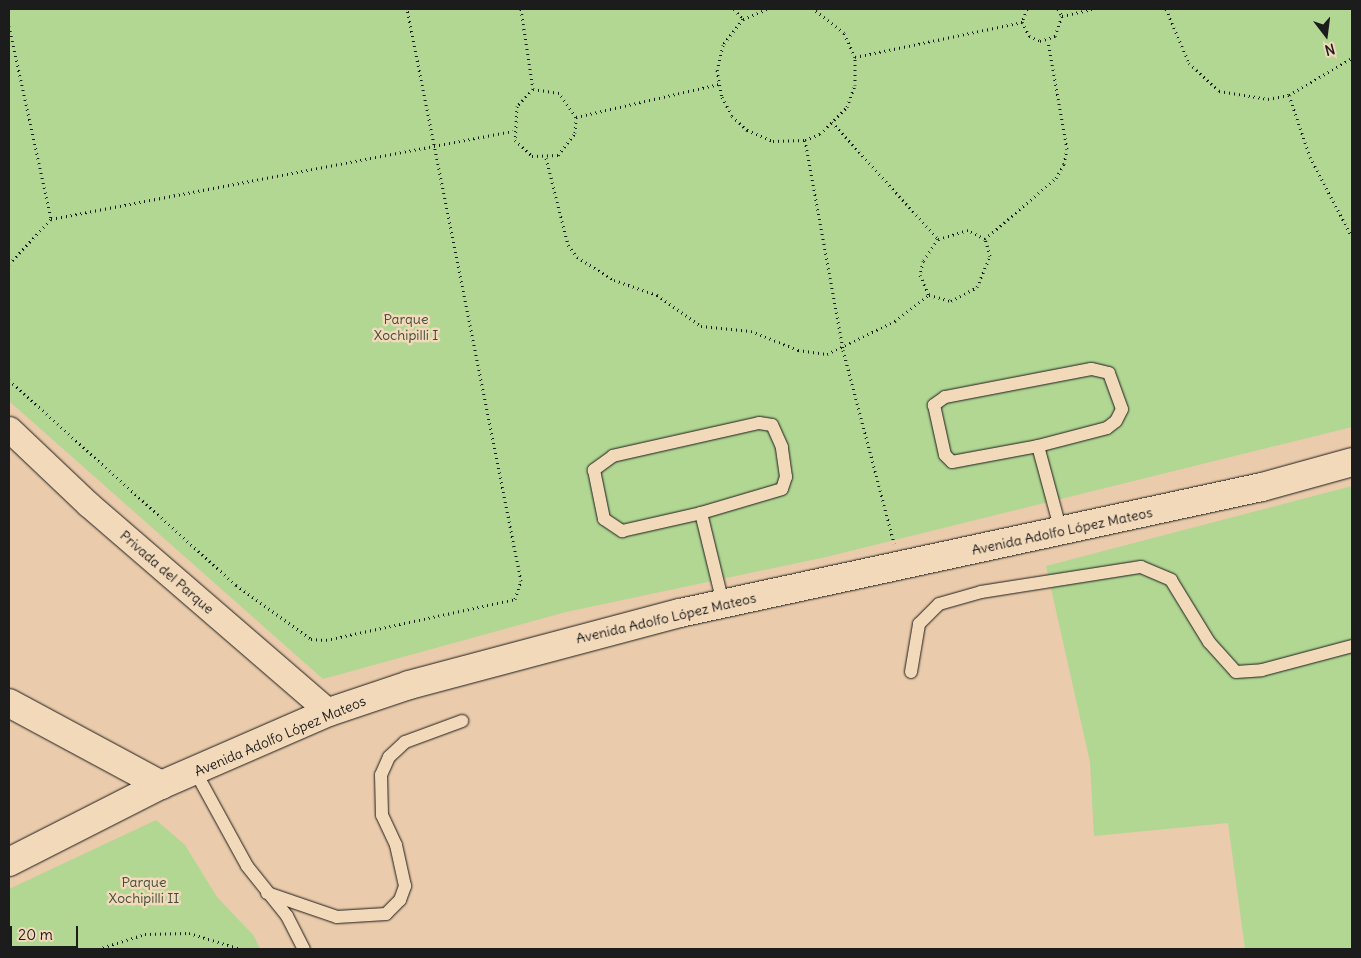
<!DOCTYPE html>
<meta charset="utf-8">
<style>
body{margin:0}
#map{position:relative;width:1361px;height:958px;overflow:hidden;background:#eacbab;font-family:Delius,sans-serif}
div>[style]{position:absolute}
.green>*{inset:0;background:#b1d793}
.path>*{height:3px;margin-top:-1.5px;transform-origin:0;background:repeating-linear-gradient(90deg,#1c1c1c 0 1px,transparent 0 5px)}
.roads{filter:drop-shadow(0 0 1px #1c1c1c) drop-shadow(0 0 1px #1c1c1c)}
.service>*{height:12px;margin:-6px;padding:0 6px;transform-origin:6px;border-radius:6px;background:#f2d9ba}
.minor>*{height:25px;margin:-12.5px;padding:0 12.5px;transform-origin:12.5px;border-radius:12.5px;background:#f2d9ba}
.tertiary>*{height:28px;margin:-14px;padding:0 14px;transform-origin:14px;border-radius:14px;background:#f2d9ba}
span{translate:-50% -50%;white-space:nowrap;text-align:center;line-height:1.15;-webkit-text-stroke:5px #f2d9ba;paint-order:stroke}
.park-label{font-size:14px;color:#414b3a}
.street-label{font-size:14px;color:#1c1c1c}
.frame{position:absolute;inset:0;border:10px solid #1c1c1c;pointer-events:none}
.north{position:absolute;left:1301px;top:10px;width:50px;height:50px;-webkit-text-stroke:4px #f2d9ba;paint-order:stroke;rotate:165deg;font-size:14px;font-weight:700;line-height:20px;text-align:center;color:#1c1c1c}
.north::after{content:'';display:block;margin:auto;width:18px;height:22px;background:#1c1c1c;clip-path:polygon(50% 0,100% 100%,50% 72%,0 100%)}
.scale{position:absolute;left:10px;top:926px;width:68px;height:22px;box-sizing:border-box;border:2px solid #1c1c1c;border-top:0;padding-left:6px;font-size:15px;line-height:18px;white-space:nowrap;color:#1c1c1c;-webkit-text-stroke:4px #f2d9ba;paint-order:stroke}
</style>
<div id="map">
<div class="green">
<div style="clip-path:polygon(9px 9px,1352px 9px,1352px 427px,826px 557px,566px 612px,323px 679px,9px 401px)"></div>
<div style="clip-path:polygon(1352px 486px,1352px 949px,1245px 949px,1228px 823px,1094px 836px,1090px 762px,1046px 566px)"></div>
<div style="clip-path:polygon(156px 820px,185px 845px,217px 897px,254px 936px,260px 949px,9px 949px,9px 889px)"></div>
</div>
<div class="path">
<div style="left:521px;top:9px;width:81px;rotate:81.5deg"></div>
<div style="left:734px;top:9px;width:13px;rotate:48deg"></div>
<div style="left:767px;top:9px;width:26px;rotate:157deg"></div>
<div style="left:743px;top:19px;width:33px;rotate:128deg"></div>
<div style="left:723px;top:45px;width:26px;rotate:103deg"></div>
<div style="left:717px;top:70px;width:27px;rotate:80deg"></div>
<div style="left:722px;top:97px;width:21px;rotate:62deg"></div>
<div style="left:732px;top:116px;width:21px;rotate:43deg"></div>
<div style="left:747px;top:130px;width:28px;rotate:23deg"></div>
<div style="left:773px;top:141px;width:32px;rotate:-2deg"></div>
<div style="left:805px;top:140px;width:16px;rotate:-22deg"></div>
<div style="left:820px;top:134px;width:38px;rotate:-45deg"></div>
<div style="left:847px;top:107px;width:23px;rotate:-70deg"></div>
<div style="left:855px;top:85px;width:28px;rotate:-90deg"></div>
<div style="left:855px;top:57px;width:26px;rotate:-115deg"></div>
<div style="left:844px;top:33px;width:39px;rotate:-142deg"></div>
<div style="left:1027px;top:9px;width:14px;rotate:111deg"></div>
<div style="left:1022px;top:22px;width:16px;rotate:63deg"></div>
<div style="left:1029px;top:36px;width:12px;rotate:24deg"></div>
<div style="left:1040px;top:41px;width:16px;rotate:-18deg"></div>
<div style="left:1055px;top:36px;width:21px;rotate:-71deg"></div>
<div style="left:1062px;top:16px;width:32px;rotate:-13deg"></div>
<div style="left:1058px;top:9px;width:8px;rotate:60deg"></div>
<div style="left:1166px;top:9px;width:59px;rotate:66.9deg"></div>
<div style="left:1189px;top:63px;width:41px;rotate:43deg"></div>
<div style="left:1219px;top:91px;width:50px;rotate:9.3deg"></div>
<div style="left:1268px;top:99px;width:21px;rotate:-11deg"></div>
<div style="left:1289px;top:95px;width:73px;rotate:-30.4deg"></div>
<div style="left:9px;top:26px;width:198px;rotate:77.7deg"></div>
<div style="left:855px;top:57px;width:171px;rotate:-11.8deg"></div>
<div style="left:1289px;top:95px;width:65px;rotate:71.3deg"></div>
<div style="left:1310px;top:157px;width:90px;rotate:62.3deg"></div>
<div style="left:576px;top:117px;width:29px;rotate:-125deg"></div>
<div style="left:559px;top:93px;width:26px;rotate:-171deg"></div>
<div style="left:533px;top:89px;width:23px;rotate:133deg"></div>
<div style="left:517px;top:106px;width:34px;rotate:93deg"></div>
<div style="left:515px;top:140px;width:23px;rotate:43deg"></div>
<div style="left:532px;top:156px;width:26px;rotate:-2deg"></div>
<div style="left:558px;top:155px;width:28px;rotate:-52deg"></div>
<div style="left:575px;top:133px;width:16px;rotate:-86deg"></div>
<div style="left:576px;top:117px;width:147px;rotate:-13deg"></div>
<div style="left:832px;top:122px;width:158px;rotate:47.8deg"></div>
<div style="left:805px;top:140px;width:213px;rotate:79.7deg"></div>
<div style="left:843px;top:350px;width:200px;rotate:75.2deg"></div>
<div style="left:546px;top:158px;width:90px;rotate:75.8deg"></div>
<div style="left:568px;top:245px;width:15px;rotate:53deg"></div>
<div style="left:577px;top:257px;width:44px;rotate:31.9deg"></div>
<div style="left:614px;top:280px;width:46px;rotate:19.2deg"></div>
<div style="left:657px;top:295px;width:54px;rotate:35.2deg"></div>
<div style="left:701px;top:326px;width:50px;rotate:5.7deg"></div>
<div style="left:751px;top:331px;width:51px;rotate:22deg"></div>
<div style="left:798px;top:350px;width:29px;rotate:8deg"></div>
<div style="left:827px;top:354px;width:76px;rotate:-25.9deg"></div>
<div style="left:895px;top:321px;width:43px;rotate:-37.4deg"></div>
<div style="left:985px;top:239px;width:19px;rotate:-152deg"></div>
<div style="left:968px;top:230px;width:31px;rotate:163deg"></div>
<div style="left:938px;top:239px;width:27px;rotate:124deg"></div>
<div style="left:923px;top:261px;width:14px;rotate:102deg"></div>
<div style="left:920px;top:275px;width:22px;rotate:66deg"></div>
<div style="left:929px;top:295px;width:23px;rotate:15deg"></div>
<div style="left:951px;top:301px;width:30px;rotate:-28deg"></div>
<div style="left:977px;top:287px;width:34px;rotate:-67deg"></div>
<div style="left:990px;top:256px;width:18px;rotate:-106deg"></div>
<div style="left:985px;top:239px;width:94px;rotate:-40.7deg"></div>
<div style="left:1056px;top:178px;width:16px;rotate:-60deg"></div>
<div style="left:1064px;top:164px;width:15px;rotate:-79deg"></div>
<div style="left:1067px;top:149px;width:110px;rotate:-100deg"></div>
<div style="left:9px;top:264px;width:62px;rotate:-47deg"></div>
<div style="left:51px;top:219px;width:470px;rotate:-10.8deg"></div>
<div style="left:9px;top:380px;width:306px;rotate:42.1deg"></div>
<div style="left:236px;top:585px;width:92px;rotate:35.8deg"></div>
<div style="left:311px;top:639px;width:15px;rotate:4deg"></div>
<div style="left:326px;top:640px;width:193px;rotate:-12.2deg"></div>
<div style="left:515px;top:599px;width:19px;rotate:-72deg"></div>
<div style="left:521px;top:581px;width:583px;rotate:-101.27deg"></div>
<div style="left:98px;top:949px;width:49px;rotate:-17.7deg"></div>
<div style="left:145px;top:934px;width:44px;rotate:-1.3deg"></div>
<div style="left:189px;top:933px;width:54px;rotate:17.1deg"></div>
</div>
<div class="roads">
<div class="service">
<div style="left:1038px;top:446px;width:71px;rotate:-14.6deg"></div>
<div style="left:1107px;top:428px;width:11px;rotate:-38deg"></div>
<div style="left:1116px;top:421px;width:13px;rotate:-63deg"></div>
<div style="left:1122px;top:409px;width:38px;rotate:-110deg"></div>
<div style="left:1109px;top:373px;width:18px;rotate:-167deg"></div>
<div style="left:1091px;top:369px;width:149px;rotate:169.1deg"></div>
<div style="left:945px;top:397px;width:14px;rotate:144deg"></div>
<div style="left:934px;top:405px;width:51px;rotate:77.6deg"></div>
<div style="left:945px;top:455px;width:10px;rotate:45deg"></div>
<div style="left:952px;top:462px;width:87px;rotate:-10.5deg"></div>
<div style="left:1038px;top:446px;width:88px;rotate:74.9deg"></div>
<div style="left:701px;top:513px;width:84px;rotate:-16.5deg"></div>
<div style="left:782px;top:489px;width:13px;rotate:-72deg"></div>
<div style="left:786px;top:477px;width:30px;rotate:-98deg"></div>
<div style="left:782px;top:447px;width:24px;rotate:-114deg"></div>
<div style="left:772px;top:425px;width:13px;rotate:-171deg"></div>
<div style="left:759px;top:423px;width:150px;rotate:167.3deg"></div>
<div style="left:613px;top:456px;width:24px;rotate:144deg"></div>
<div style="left:594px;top:470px;width:50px;rotate:78.5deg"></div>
<div style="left:604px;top:519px;width:22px;rotate:34deg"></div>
<div style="left:622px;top:531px;width:81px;rotate:-12.8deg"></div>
<div style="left:701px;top:513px;width:93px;rotate:76.3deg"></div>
<div style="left:911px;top:672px;width:49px;rotate:-80.5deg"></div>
<div style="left:919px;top:624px;width:28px;rotate:-45deg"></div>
<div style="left:939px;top:604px;width:44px;rotate:-15.9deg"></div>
<div style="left:981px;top:592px;width:162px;rotate:-8.9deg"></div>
<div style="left:1141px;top:567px;width:33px;rotate:23deg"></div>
<div style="left:1171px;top:580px;width:73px;rotate:58.5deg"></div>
<div style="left:1209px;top:642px;width:40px;rotate:48deg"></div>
<div style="left:1236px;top:672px;width:26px;rotate:-4deg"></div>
<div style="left:1262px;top:670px;width:93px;rotate:-14.9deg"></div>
<div style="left:195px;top:771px;width:108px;rotate:61.3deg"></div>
<div style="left:247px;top:866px;width:64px;rotate:51.3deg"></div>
<div style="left:287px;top:916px;width:37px;rotate:63deg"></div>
<div style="left:267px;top:893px;width:74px;rotate:18.9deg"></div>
<div style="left:337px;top:917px;width:49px;rotate:-3.5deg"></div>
<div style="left:386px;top:914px;width:20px;rotate:-45deg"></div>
<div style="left:400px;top:900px;width:15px;rotate:-70deg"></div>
<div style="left:405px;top:886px;width:42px;rotate:-102.4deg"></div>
<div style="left:396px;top:845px;width:33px;rotate:-115deg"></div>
<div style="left:382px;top:815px;width:40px;rotate:-91.4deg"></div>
<div style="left:381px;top:775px;width:20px;rotate:-66deg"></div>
<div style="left:389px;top:757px;width:22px;rotate:-43deg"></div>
<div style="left:405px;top:742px;width:61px;rotate:-20.2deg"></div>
</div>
<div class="minor">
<div style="left:9px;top:429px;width:109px;rotate:43.5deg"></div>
<div style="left:88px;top:504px;width:318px;rotate:40.8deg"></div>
</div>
<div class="tertiary">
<div style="left:9px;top:703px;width:173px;rotate:28.3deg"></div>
<div style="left:9px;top:862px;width:170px;rotate:-26.9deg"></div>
<div style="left:161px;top:785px;width:183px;rotate:-23.5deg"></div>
<div style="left:329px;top:712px;width:84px;rotate:-18.6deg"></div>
<div style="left:409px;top:685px;width:280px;rotate:-14.9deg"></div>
<div style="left:680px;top:613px;width:595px;rotate:-12.22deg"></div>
<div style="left:1262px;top:487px;width:93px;rotate:-15.5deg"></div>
</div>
</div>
<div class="park-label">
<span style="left:406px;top:327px">Parque<br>Xochipilli I</span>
<span style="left:144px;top:890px">Parque<br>Xochipilli II</span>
</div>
<div class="street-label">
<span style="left:1062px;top:531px;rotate:-12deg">Avenida Adolfo López Mateos</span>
<span style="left:167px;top:572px;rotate:41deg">Privada del Parque</span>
<span style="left:666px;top:618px;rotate:-13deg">Avenida Adolfo López Mateos</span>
<span style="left:280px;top:736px;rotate:-23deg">Avenida Adolfo López Mateos</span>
</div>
<div class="frame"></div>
<div class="north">N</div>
<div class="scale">20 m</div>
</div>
